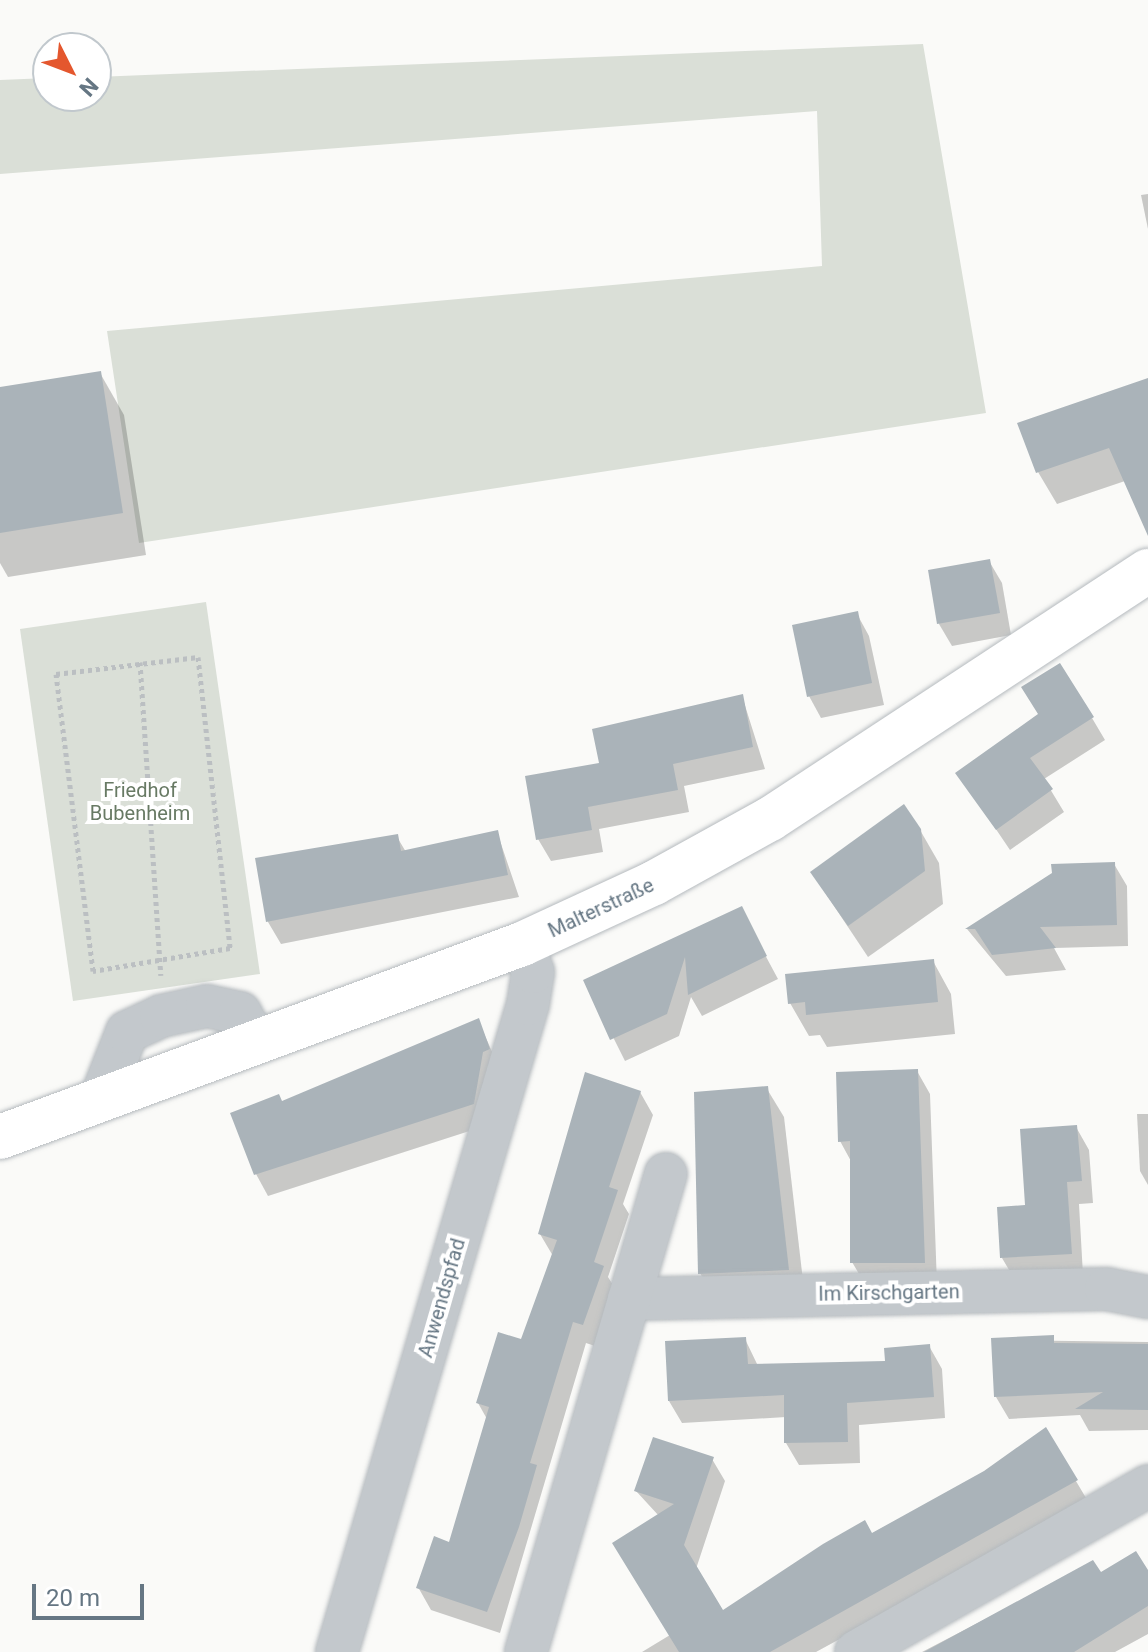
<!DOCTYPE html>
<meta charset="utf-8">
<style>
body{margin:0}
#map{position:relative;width:1148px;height:1652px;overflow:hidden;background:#fafaf8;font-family:Roboto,sans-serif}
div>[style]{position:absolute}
.green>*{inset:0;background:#dadfd7}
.shadow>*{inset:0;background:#0003}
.building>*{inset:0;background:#aab3b9}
.path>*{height:5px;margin-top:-2.5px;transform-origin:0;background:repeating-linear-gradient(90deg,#bbbfc2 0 4px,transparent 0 8px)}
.roads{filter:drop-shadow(0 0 2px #b5babe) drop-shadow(0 0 2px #b5babe)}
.minor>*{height:42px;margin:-21px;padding:0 21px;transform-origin:21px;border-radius:21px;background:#c3c8cc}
.major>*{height:44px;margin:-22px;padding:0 22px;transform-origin:22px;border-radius:22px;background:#fff}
span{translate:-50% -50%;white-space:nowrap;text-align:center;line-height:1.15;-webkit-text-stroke:8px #fff;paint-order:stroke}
.park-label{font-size:20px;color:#687a64}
.street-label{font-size:20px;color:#657683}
.north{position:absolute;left:32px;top:32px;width:80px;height:80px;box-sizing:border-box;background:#fff;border:2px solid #c1c8cd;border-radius:50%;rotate:132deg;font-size:22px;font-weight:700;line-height:32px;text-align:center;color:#657683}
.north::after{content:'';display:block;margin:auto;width:28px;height:36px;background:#e4572e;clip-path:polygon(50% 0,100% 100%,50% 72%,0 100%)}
.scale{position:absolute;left:32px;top:1584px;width:112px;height:36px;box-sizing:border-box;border:4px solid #657683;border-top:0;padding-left:10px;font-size:24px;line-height:28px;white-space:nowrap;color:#657683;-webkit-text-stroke:6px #fff;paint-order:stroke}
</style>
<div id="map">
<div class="green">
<div style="clip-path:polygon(923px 44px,986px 413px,139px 543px,107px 331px,822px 266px,817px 111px,0 174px,0 80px,48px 78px,48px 96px,96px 96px,96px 77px)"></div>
<div style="clip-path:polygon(206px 602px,260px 974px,73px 1001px,20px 629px)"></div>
</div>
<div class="shadow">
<div style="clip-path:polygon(1148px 194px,1148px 229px,1141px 195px)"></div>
<div style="clip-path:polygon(100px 373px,124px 415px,146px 555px,8px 577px,0 563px,0 389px)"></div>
<div style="clip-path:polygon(1148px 380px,1148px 532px,1125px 481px,1057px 504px,1038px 472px)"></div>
<div style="clip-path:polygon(989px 561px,1002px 583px,1011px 635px,952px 646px,939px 624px,930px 572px)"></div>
<div style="clip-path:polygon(857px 614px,869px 636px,884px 705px,821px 718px,809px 696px)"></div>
<div style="clip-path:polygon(742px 696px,765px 769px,684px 786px,689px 812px,599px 829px,603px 852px,551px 861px,538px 839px,601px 765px)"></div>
<div style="clip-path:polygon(1092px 718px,1105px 740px,1044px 779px,1064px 812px,1010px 850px,958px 773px)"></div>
<div style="clip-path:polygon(920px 830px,939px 863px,943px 904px,868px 957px,812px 873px)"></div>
<div style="clip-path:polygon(497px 832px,519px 897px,281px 944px,268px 922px,257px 860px,397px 837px,406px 852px)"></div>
<div style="clip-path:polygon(1114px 864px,1127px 886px,1128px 946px,1054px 948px,1066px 970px,1006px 976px,967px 929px,1054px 874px)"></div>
<div style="clip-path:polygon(751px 929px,778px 979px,702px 1016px,691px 997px,679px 1036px,625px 1061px,585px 981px)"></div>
<div style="clip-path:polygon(933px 961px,951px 994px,955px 1034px,827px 1047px,820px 1035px,809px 1036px,790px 1003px)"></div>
<div style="clip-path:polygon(478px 1020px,501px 1072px,485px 1126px,268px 1196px,256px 1174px,282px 1103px)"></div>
<div style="clip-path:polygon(917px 1071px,930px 1094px,937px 1284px,865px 1284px,852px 1262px,852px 1163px,840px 1141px)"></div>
<div style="clip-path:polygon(767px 1089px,784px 1117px,805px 1298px,716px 1302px,700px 1273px)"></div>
<div style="clip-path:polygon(640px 1092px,653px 1115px,623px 1204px,629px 1214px,608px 1277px,616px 1290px,595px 1346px,586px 1343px,500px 1633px,431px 1610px,418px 1587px,450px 1544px,487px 1419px,478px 1403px,522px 1341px,553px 1256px,540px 1234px)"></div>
<div style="clip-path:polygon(1137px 1114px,1148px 1114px,1148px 1185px,1140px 1171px)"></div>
<div style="clip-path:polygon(1076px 1127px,1089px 1150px,1093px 1203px,1079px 1204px,1083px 1275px,1015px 1280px,1002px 1258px)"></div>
<div style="clip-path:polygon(745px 1339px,758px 1366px,887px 1363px,929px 1346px,942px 1369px,945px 1418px,859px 1425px,860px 1463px,799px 1465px,786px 1443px,786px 1417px,682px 1423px,669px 1401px)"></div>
<div style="clip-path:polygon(994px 1340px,1148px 1342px,1148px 1430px,1089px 1431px,1080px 1415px,1009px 1419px,996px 1397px)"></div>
<div style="clip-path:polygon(1045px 1429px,1089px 1503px,816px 1652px,642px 1652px,670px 1635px,659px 1516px,636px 1491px,712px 1459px,725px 1481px,696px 1569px,723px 1613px,985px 1473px)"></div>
<div style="clip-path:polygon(1093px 1563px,1100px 1575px,1148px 1573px,1148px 1634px,1115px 1652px,922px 1652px)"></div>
</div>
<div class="building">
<div style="clip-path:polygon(101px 371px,123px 513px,0 533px,0 387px)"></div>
<div style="clip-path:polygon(1148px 378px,1148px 536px,1109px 448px,1036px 473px,1017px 423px)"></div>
<div style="clip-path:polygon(990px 559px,1000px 613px,937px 624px,928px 570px)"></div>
<div style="clip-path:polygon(858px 611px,872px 683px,807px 697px,792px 625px)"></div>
<div style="clip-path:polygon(1060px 663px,1094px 717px,1030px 758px,1053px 789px,996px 830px,955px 773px,1038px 714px,1021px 687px)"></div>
<div style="clip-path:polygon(743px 694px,753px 747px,673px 764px,678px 790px,588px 807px,592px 830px,536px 840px,525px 776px,599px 763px,592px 729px)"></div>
<div style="clip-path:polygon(904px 804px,921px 829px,925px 871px,848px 926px,810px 872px)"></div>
<div style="clip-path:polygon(498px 830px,508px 875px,266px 922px,255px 858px,398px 834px,401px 851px)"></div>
<div style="clip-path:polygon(1115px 862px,1117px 925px,1040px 927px,1056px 948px,992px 955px,975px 929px,965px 929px,1052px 873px,1051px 864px)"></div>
<div style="clip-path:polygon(742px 906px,767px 956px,688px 995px,685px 957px,667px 1014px,610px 1040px,583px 980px)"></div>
<div style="clip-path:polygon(934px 959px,938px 1002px,806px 1015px,805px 1002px,788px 1004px,785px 974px)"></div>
<div style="clip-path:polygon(479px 1018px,490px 1049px,483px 1052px,474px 1104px,254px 1175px,230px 1113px,279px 1094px,282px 1101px)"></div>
<div style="clip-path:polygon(918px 1069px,925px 1263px,850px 1263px,850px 1141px,838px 1142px,836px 1072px)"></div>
<div style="clip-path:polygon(585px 1072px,641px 1091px,609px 1187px,618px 1190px,594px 1262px,604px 1266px,583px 1325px,573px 1322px,530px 1463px,537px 1465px,519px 1527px,487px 1612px,416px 1588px,434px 1536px,449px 1542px,489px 1407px,476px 1403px,498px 1332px,521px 1339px,557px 1240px,538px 1234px)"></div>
<div style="clip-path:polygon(768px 1086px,789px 1270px,698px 1274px,694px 1092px)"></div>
<div style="clip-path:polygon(1077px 1125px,1082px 1181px,1067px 1182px,1072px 1254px,1000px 1258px,997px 1207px,1025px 1205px,1020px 1129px)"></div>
<div style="clip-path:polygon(1054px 1335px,1054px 1343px,1148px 1344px,1148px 1410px,1075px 1409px,1103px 1392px,994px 1397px,991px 1338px)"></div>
<div style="clip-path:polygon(746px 1337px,748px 1364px,885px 1361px,884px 1348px,930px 1344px,934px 1397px,847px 1403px,848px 1442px,784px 1443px,784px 1395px,668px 1401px,665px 1341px)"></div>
<div style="clip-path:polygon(1046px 1427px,1078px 1480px,770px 1652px,679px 1652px,612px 1543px,674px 1504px,634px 1491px,653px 1437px,714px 1457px,684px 1545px,723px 1610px,823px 1544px,865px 1520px,872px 1533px,984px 1471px)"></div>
<div style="clip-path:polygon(1136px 1551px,1148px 1570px,1148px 1606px,1074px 1652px,924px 1652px,1093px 1560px,1101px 1572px)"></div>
</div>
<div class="path">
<div style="left:198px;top:657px;width:293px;rotate:83.7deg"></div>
<div style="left:230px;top:948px;width:139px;rotate:170.5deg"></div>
<div style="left:93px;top:971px;width:299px;rotate:-97.1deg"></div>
<div style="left:56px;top:674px;width:143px;rotate:-6.8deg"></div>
<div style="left:140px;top:662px;width:314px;rotate:86.2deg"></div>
</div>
<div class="roads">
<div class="minor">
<div style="left:101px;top:1098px;width:71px;rotate:-68.5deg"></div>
<div style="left:127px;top:1032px;width:38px;rotate:-25deg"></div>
<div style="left:161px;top:1016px;width:47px;rotate:-12.3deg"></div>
<div style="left:207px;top:1006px;width:34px;rotate:12deg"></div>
<div style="left:240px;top:1013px;width:33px;rotate:61deg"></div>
<div style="left:629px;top:1299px;width:477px;rotate:-1.2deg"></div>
<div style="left:1106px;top:1289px;width:43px;rotate:10.8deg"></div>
<div style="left:337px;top:1652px;width:676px;rotate:-73.58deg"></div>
<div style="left:528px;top:1004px;width:32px;rotate:-81deg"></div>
<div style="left:533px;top:972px;width:30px;rotate:-111deg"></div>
<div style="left:526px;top:1652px;width:498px;rotate:-73.7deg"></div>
<div style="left:856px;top:1652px;width:336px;rotate:-29.6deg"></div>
</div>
<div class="major">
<div style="left:0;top:1137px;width:557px;rotate:-20.29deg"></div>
<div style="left:522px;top:944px;width:145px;rotate:-24.8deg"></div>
<div style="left:654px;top:883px;width:132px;rotate:-28.9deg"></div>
<div style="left:770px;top:819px;width:452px;rotate:-33.3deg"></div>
</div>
</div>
<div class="park-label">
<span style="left:140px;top:802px">Friedhof<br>Bubenheim</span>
</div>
<div class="street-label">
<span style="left:601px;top:908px;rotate:-25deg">Malterstraße</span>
<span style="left:889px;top:1293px;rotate:-1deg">Im Kirschgarten</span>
<span style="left:442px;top:1298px;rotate:-74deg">Anwendspfad</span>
</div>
<div class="north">N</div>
<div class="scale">20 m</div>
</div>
